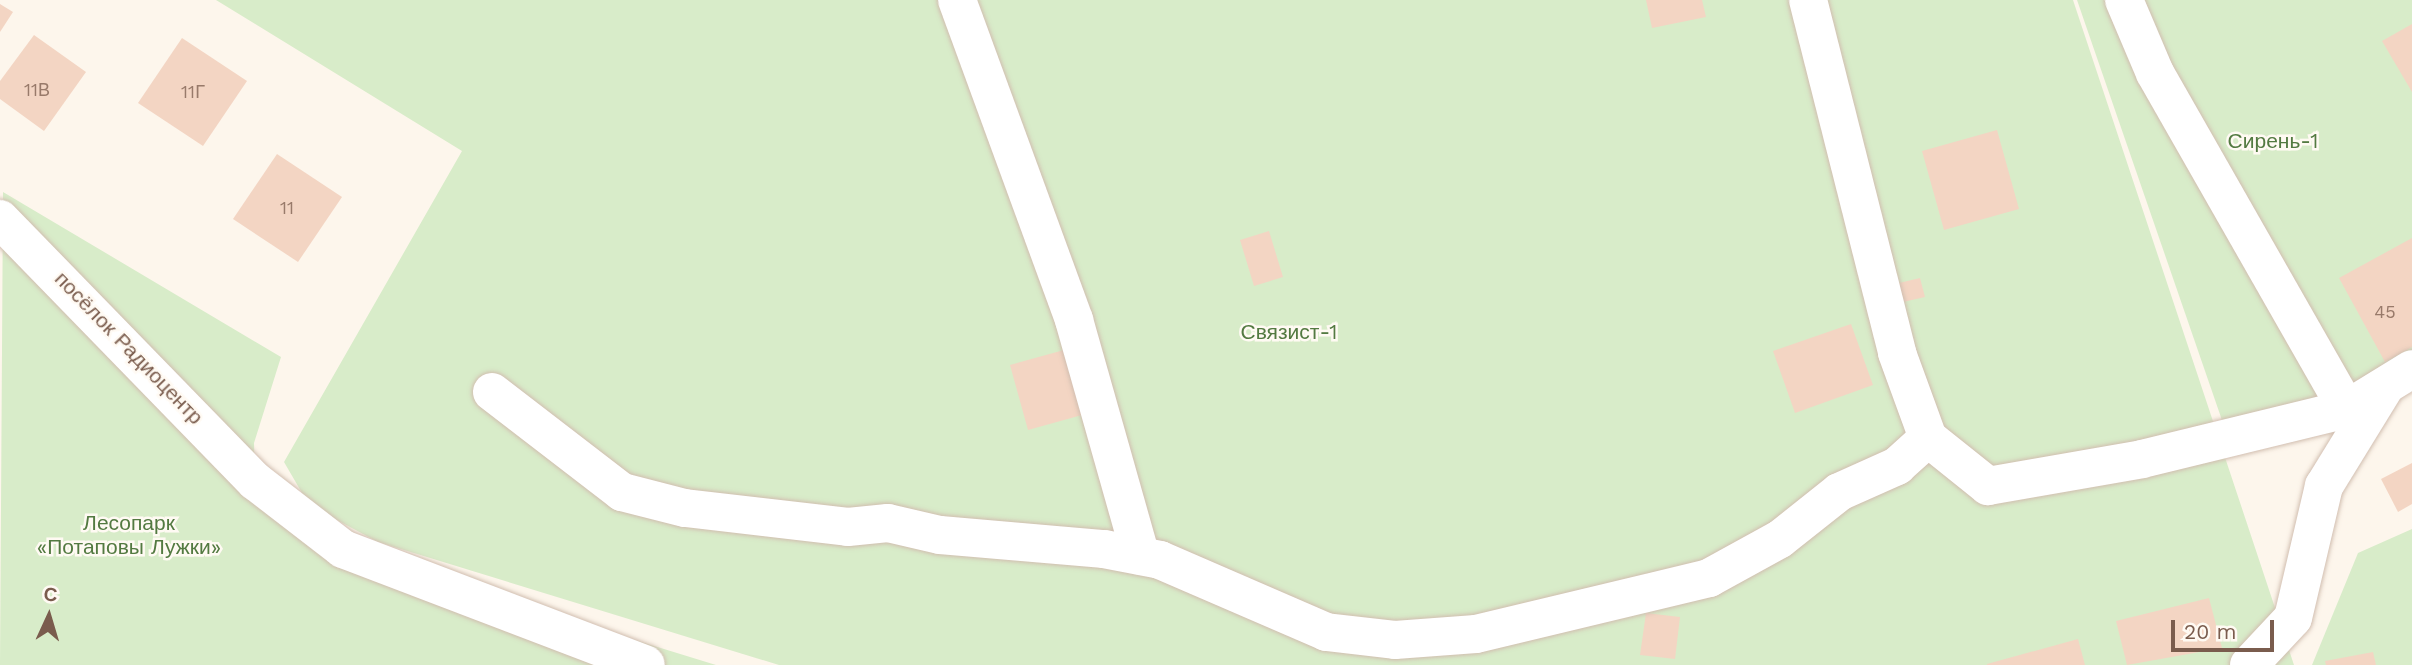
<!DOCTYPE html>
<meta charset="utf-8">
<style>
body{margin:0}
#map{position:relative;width:2412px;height:665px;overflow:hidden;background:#fdf6ec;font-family:"Work Sans",sans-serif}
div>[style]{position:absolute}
.green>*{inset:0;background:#d8ecc9}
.building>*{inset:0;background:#f3d5c3}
.roads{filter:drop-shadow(0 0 2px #d1beb0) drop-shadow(0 0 2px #d1beb0)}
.minor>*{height:38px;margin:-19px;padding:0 19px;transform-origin:19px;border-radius:19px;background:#fff}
span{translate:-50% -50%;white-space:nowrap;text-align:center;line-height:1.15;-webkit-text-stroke:5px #fffaf3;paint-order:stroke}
.number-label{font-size:18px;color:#987a6a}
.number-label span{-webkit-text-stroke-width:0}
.park-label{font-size:21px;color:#537a41}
.street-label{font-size:21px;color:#7a5c4d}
.north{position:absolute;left:14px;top:581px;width:70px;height:70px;-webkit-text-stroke:5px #fffaf3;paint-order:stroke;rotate:4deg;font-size:19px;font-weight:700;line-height:28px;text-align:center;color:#7a5c4d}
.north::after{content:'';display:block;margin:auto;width:24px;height:32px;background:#7a5c4d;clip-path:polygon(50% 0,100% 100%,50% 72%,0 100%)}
.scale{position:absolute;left:2171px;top:620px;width:103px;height:32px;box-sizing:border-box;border:4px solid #7a5c4d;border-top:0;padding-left:9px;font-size:21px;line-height:24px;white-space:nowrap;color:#7a5c4d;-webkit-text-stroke:5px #fffaf3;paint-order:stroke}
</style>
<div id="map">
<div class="green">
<div style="clip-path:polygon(216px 0,2073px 0,2294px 665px,779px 665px,378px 542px,309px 505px,284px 462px,462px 151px)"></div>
<div style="clip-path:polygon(2077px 0,2412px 0,2412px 356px,2353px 390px,2224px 426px)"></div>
<div style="clip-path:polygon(3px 192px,281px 357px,254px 443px,255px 484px,391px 565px,716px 665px,0 665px)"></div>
<div style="clip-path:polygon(2412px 529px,2412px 665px,2312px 665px,2358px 553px)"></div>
</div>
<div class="building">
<div style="clip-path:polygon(1646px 0,1702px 0,1706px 17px,1652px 28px)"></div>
<div style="clip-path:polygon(0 4px,13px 12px,0 32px)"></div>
<div style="clip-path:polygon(2412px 24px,2412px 92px,2382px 41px)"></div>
<div style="clip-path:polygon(34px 35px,86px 72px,44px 131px,0 99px,0 81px)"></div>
<div style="clip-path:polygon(182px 38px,247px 81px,203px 146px,138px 103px)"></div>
<div style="clip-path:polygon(1997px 130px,2019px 209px,1944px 230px,1922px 151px)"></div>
<div style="clip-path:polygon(277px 154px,342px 197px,298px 262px,233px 219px)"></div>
<div style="clip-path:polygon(1269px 231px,1283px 277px,1254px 286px,1240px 240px)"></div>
<div style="clip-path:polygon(2412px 238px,2412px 347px,2385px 362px,2339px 278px)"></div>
<div style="clip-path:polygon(1920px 278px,1925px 297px,1903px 302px,1899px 283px)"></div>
<div style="clip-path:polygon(1851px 324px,1873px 385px,1795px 413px,1773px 351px)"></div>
<div style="clip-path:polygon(1064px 350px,1082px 415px,1028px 430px,1010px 365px)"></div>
<div style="clip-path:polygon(2412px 463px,2412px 504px,2398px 512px,2381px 479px)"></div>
<div style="clip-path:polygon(2209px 598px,2222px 648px,2127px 665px,2116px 621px)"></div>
<div style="clip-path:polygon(1646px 613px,1680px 617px,1675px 659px,1640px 655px)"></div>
<div style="clip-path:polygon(2078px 639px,2085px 665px,1987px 665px,1987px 664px)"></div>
<div style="clip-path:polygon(2373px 652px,2376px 665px,2326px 665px,2325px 661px)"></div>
</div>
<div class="roads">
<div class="minor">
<div style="left:957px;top:0;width:341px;rotate:69.9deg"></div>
<div style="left:1074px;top:320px;width:245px;rotate:74.2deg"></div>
<div style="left:1808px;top:0;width:364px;rotate:75.8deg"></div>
<div style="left:1897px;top:353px;width:90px;rotate:70deg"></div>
<div style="left:1928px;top:438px;width:77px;rotate:38.7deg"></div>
<div style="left:1988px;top:486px;width:156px;rotate:-9.9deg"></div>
<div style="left:2142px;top:459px;width:211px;rotate:-13.7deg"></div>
<div style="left:2347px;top:409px;width:76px;rotate:-31.6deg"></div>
<div style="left:2124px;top:0;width:79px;rotate:67deg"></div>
<div style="left:2155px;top:73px;width:387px;rotate:60.3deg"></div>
<div style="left:0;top:219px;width:366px;rotate:45.8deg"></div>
<div style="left:255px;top:481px;width:111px;rotate:37.7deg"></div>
<div style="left:343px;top:549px;width:324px;rotate:20.9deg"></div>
<div style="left:492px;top:392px;width:164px;rotate:37.6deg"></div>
<div style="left:622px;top:492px;width:65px;rotate:14.3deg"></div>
<div style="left:685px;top:508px;width:164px;rotate:6.6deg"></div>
<div style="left:848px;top:527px;width:40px;rotate:-5.7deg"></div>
<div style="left:888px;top:523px;width:53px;rotate:13deg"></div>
<div style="left:940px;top:535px;width:165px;rotate:4.9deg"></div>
<div style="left:1104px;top:549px;width:57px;rotate:11.1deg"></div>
<div style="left:1160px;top:560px;width:181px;rotate:23.4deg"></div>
<div style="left:1326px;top:632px;width:69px;rotate:6.6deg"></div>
<div style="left:1395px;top:640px;width:81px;rotate:-4.2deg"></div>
<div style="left:1476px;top:634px;width:240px;rotate:-13.5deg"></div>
<div style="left:1709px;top:578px;width:81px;rotate:-28.8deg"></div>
<div style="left:1780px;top:539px;width:75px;rotate:-38.5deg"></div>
<div style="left:1839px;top:492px;width:64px;rotate:-24.1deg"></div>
<div style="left:1897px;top:466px;width:42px;rotate:-42.1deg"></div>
<div style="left:2249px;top:665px;width:64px;rotate:-46.9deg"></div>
<div style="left:2293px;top:618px;width:136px;rotate:-76.8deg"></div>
<div style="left:2324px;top:486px;width:113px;rotate:-58.4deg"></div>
</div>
</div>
<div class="number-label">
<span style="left:37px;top:90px">11В</span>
<span style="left:193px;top:92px">11Г</span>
<span style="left:287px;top:208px">11</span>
<span style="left:2385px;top:312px">45</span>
</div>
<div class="park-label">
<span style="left:2273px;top:141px">Сирень-1</span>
<span style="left:1289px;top:332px">Связист-1</span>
<span style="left:129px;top:535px">Лесопарк<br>«Потаповы Лужки»</span>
</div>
<div class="street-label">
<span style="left:129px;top:348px;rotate:46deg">посёлок Радиоцентр</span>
</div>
<div class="north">С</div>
<div class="scale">20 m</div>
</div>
